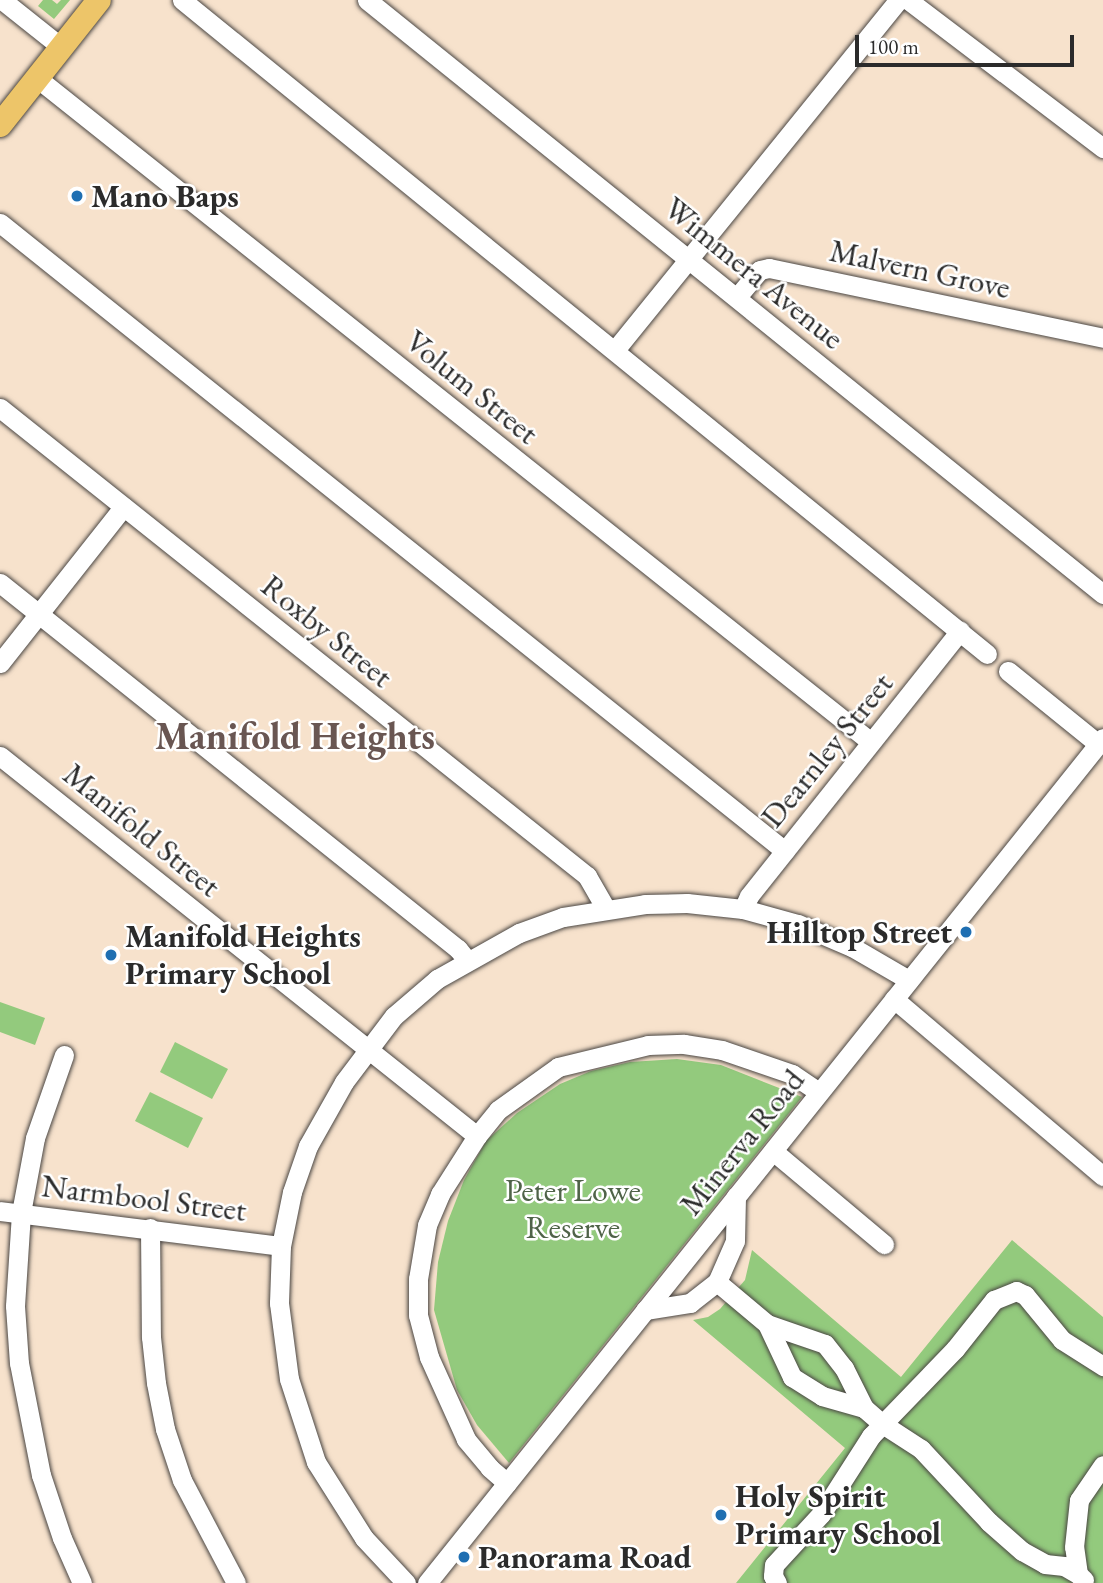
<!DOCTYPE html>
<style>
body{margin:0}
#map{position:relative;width:1103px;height:1583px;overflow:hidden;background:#f7e2cc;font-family:"EB Garamond",serif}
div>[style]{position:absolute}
.green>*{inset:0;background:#93ca7d}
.roads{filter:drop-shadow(0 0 2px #4a4643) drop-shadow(0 0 2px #4a4643)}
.minor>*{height:19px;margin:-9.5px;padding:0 9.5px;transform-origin:9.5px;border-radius:9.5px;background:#fff}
.major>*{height:24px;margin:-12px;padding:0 12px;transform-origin:12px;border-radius:12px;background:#edc569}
.dots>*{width:19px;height:19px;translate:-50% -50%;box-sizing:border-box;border:4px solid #fff;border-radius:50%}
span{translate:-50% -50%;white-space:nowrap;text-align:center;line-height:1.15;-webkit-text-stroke:5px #fff;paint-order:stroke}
.poi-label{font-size:32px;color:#2b2b2b;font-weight:700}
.left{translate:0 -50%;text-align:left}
.right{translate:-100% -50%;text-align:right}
.street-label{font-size:32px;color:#2b2b2b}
.park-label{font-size:32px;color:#4f6348}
.district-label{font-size:38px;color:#695652;font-weight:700}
.scale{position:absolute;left:855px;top:35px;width:219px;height:32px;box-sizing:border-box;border:4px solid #2b2b2b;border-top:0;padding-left:9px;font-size:21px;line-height:24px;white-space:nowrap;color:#2b2b2b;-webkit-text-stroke:5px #fff;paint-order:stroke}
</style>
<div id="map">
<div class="green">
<div style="clip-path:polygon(43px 0,52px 0,57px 4px,61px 0,70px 0,54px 19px,38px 6px)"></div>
<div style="clip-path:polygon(0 1002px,45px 1018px,35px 1045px,0 1032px)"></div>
<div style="clip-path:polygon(175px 1042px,228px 1069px,212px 1099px,160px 1072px)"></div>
<div style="clip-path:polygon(677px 1059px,721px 1065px,802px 1097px,509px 1463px,477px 1425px,457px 1390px,434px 1310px,438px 1262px,448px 1221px,464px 1180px,486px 1141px,517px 1113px,560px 1084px,591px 1071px,630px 1062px)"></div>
<div style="clip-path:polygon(150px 1092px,203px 1118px,188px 1148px,135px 1121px)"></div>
<div style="clip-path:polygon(1012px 1240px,1103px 1317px,1103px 1583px,736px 1583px,845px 1448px,693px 1320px,708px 1317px,720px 1309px,745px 1280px,752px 1250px,901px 1377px)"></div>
</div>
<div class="roads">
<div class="minor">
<div style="left:2px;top:0;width:75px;rotate:38.5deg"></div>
<div style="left:182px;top:0;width:1037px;rotate:39.09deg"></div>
<div style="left:367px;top:0;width:946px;rotate:38.91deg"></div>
<div style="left:908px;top:0;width:245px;rotate:37.2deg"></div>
<div style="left:37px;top:78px;width:1066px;rotate:38.53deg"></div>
<div style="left:0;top:223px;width:1005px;rotate:38.66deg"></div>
<div style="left:737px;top:297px;width:35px;rotate:-50deg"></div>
<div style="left:760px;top:270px;width:9px;rotate:-13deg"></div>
<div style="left:769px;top:268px;width:341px;rotate:11.8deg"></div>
<div style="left:615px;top:350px;width:450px;rotate:-51deg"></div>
<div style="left:0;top:408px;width:751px;rotate:38.56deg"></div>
<div style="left:587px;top:876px;width:38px;rotate:60deg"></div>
<div style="left:0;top:583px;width:586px;rotate:38.63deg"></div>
<div style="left:458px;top:949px;width:14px;rotate:51deg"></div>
<div style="left:0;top:663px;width:199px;rotate:-51.7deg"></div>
<div style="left:1008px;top:671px;width:116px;rotate:39deg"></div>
<div style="left:0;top:756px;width:610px;rotate:38.54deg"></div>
<div style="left:743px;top:909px;width:14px;rotate:-65deg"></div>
<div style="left:749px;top:896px;width:339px;rotate:-51.5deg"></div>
<div style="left:894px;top:999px;width:274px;rotate:40.3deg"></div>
<div style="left:64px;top:1055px;width:88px;rotate:109.3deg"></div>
<div style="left:35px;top:1138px;width:76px;rotate:100.6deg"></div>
<div style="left:21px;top:1213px;width:93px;rotate:93.7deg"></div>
<div style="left:15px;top:1306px;width:57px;rotate:86deg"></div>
<div style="left:19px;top:1363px;width:114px;rotate:78.9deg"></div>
<div style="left:41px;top:1475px;width:66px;rotate:71.6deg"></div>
<div style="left:62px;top:1538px;width:49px;rotate:66deg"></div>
<div style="left:773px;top:1151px;width:145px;rotate:40deg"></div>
<div style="left:0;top:1211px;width:283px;rotate:7.1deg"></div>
<div style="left:150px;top:1228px;width:109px;rotate:89.5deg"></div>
<div style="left:151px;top:1337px;width:46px;rotate:83.8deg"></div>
<div style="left:156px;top:1383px;width:47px;rotate:78.9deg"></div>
<div style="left:165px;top:1429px;width:54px;rotate:71.6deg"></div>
<div style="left:182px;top:1480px;width:116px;rotate:62.3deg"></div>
<div style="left:717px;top:1282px;width:65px;rotate:40deg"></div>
<div style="left:767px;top:1324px;width:59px;rotate:64.7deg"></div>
<div style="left:792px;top:1377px;width:36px;rotate:32deg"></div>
<div style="left:822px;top:1396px;width:44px;rotate:15.9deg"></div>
<div style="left:864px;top:1408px;width:23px;rotate:41deg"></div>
<div style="left:881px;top:1423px;width:48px;rotate:33deg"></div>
<div style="left:921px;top:1449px;width:100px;rotate:47deg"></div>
<div style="left:989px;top:1522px;width:44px;rotate:41.3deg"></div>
<div style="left:1022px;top:1551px;width:26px;rotate:29deg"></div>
<div style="left:1045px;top:1564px;width:19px;rotate:6deg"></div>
<div style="left:1064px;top:1566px;width:16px;rotate:30deg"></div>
<div style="left:645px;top:1310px;width:46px;rotate:-8.8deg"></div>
<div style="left:690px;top:1303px;width:34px;rotate:-38deg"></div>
<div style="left:717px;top:1282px;width:45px;rotate:-66.3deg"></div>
<div style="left:735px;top:1241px;width:45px;rotate:-88.7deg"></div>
<div style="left:767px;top:1324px;width:61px;rotate:19deg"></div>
<div style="left:825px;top:1344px;width:31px;rotate:52deg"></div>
<div style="left:844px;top:1368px;width:45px;rotate:63.4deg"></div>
<div style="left:507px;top:1483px;width:23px;rotate:-139deg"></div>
<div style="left:490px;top:1468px;width:38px;rotate:-130deg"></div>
<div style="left:466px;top:1439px;width:90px;rotate:-114.3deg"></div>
<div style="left:429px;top:1357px;width:43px;rotate:-104.7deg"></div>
<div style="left:418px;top:1315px;width:36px;rotate:-90deg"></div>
<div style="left:418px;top:1279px;width:55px;rotate:-80.5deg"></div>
<div style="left:427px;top:1225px;width:34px;rotate:-67deg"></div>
<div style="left:440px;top:1194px;width:69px;rotate:-57.5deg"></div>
<div style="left:477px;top:1136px;width:33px;rotate:-51deg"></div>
<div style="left:498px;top:1110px;width:74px;rotate:-35.6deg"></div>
<div style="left:558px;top:1067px;width:93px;rotate:-13.7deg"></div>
<div style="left:648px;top:1045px;width:36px;rotate:-2deg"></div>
<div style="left:684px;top:1044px;width:38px;rotate:9deg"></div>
<div style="left:722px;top:1050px;width:74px;rotate:18.9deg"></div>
<div style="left:792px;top:1074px;width:32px;rotate:34deg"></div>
<div style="left:1084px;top:1580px;width:8px;rotate:-135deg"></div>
<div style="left:1078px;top:1574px;width:27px;rotate:-98deg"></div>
<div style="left:1074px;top:1547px;width:47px;rotate:-83.9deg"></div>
<div style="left:1079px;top:1500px;width:42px;rotate:-55.6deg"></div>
<div style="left:406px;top:1583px;width:62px;rotate:-133deg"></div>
<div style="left:364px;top:1538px;width:90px;rotate:-122.3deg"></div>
<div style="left:316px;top:1462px;width:87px;rotate:-108deg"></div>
<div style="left:289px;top:1379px;width:77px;rotate:-97.5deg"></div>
<div style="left:279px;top:1303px;width:57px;rotate:-88deg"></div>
<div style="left:281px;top:1246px;width:55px;rotate:-78.5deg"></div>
<div style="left:292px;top:1192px;width:49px;rotate:-70.8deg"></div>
<div style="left:308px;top:1146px;width:73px;rotate:-60.6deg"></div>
<div style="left:344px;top:1082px;width:83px;rotate:-52.9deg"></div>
<div style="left:394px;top:1016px;width:57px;rotate:-40.7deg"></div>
<div style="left:437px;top:979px;width:94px;rotate:-29.3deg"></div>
<div style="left:519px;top:933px;width:47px;rotate:-20deg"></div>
<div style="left:563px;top:917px;width:83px;rotate:-9deg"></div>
<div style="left:645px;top:904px;width:42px;rotate:-1.4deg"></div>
<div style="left:687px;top:903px;width:56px;rotate:6.1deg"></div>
<div style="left:743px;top:909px;width:57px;rotate:15.3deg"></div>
<div style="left:798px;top:924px;width:59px;rotate:23.1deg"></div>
<div style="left:852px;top:947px;width:66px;rotate:30.1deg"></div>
<div style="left:427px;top:1583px;width:1082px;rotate:-51.34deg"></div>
<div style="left:777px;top:1583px;width:8px;rotate:-120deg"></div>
<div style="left:773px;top:1576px;width:11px;rotate:-85deg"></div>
<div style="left:774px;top:1565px;width:69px;rotate:-47.3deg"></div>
<div style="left:821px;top:1514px;width:93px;rotate:-57.3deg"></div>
<div style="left:871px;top:1436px;width:121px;rotate:-46deg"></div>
<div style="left:955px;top:1349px;width:63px;rotate:-51.5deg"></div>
<div style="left:994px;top:1300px;width:24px;rotate:-22deg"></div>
<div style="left:1016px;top:1291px;width:10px;rotate:24deg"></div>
<div style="left:1025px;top:1295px;width:58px;rotate:50.6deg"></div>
<div style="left:1062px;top:1340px;width:49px;rotate:32.4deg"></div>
</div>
<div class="major">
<div style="left:0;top:125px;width:159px;rotate:-51.6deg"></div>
</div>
</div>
<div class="dots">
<div style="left:77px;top:196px;background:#1f6fb2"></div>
<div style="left:966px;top:932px;background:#1f6fb2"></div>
<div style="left:111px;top:955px;background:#1f6fb2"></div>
<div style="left:721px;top:1515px;background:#1f6fb2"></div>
<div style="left:464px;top:1557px;background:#1f6fb2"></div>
</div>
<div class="poi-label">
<span class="left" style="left:91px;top:196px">Mano Baps</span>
<span class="right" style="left:952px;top:932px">Hilltop Street</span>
<span class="left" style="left:125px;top:955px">Manifold Heights<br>Primary School</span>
<span class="left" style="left:735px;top:1515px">Holy Spirit<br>Primary School</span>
<span class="left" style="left:478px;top:1557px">Panorama Road</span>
</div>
<div class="street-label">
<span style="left:920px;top:269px;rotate:12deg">Malvern Grove</span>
<span style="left:754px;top:273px;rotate:39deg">Wimmera Avenue</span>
<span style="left:472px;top:387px;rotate:39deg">Volum Street</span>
<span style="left:327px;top:631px;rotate:39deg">Roxby Street</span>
<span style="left:827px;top:750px;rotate:-51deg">Dearnley Street</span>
<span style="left:142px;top:830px;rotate:39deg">Manifold Street</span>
<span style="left:742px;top:1142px;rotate:-51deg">Minerva Road</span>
<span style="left:144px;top:1198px;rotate:7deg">Narmbool Street</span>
</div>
<div class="park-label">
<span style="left:573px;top:1209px">Peter Lowe<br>Reserve</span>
</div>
<div class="district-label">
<span style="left:295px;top:736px">Manifold Heights</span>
</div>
<div class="scale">100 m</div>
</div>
